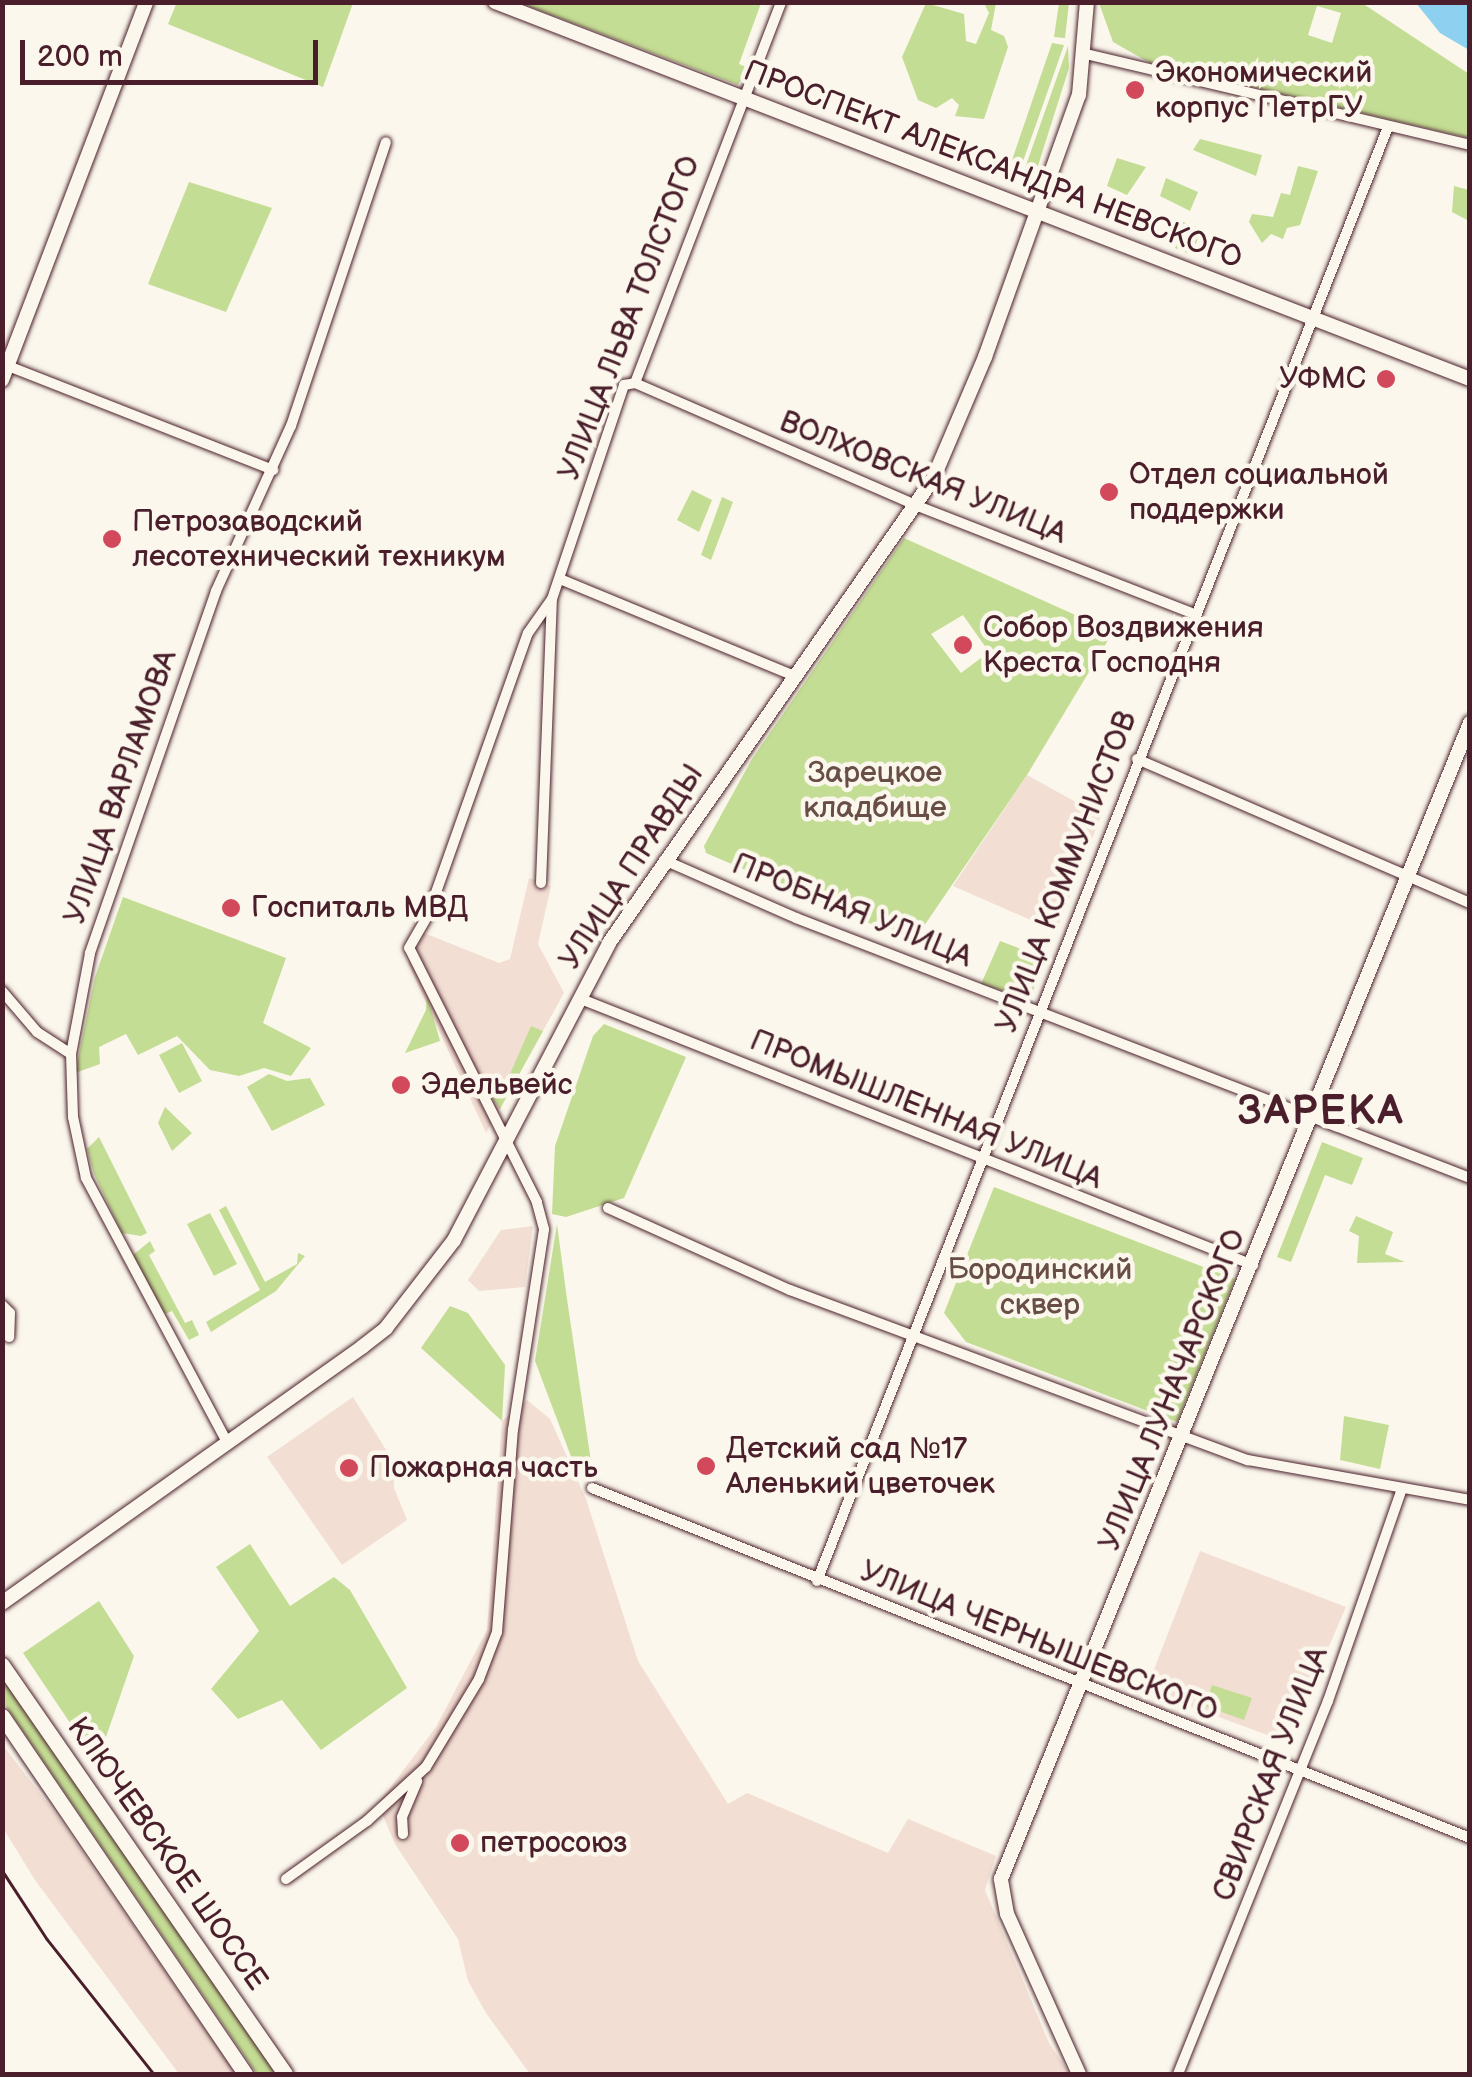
<!DOCTYPE html>
<meta charset="utf-8">
<style>
body{margin:0}
#map{position:relative;width:1472px;height:2077px;overflow:hidden;background:#fbf7ec;font-family:"Balsamiq Sans",sans-serif}
div>[style]{position:absolute}
.built>*{inset:0;background:#f2ded3}
.green>*{inset:0;background:#c4dd94}
.water>*{inset:0;background:#8dd0ef}
.roads{filter:drop-shadow(0 0 2px #4a1f2b) drop-shadow(0 0 2px #4a1f2b)}
.street>*{height:10px;margin:-5px;padding:0 5px;transform-origin:5px;border-radius:5px;background:#fbf7ec}
.secondary>*{height:14px;margin:-7px;padding:0 7px;transform-origin:7px;border-radius:7px;background:#fbf7ec}
.primary>*{height:15px;margin:-7.5px;padding:0 7.5px;transform-origin:7.5px;border-radius:7.5px;background:#fbf7ec}
.rail>*{height:2.5px;margin:-1.25px;padding:0 1.25px;transform-origin:1.25px;border-radius:1.25px;background:#4a1f2b}
.dots>*{width:28px;height:28px;translate:-50% -50%;box-sizing:border-box;border:5px solid #fbf7ec;border-radius:50%}
span{translate:-50% -50%;white-space:nowrap;text-align:center;line-height:1.15;-webkit-text-stroke:9px #fbf7ec;paint-order:stroke}
.poi-label{font-size:30px;color:#4a1f2b}
.left{translate:0 -50%;text-align:left}
.right{translate:-100% -50%;text-align:right}
.street-label{font-size:30px;color:#4a1f2b}
.park-label{font-size:30px;color:#684e45}
.district-label{font-size:40px;color:#4a1f2b;font-weight:700;letter-spacing:2.5px}
.frame{position:absolute;inset:0;border:5px solid #4a1f2b;pointer-events:none}
.scale{position:absolute;left:20px;top:40px;width:298px;height:45px;box-sizing:border-box;border:5px solid #4a1f2b;border-top:0;padding-left:12px;font-size:30px;line-height:35px;white-space:nowrap;color:#4a1f2b;-webkit-text-stroke:8px #fbf7ec;paint-order:stroke}
</style>
<div id="map">
<div class="built">
<div style="clip-path:polygon(1027px 775px,1101px 816px,1056px 931px,953px 886px)"></div>
<div style="clip-path:polygon(529px 878px,551px 886px,538px 944px,564px 993px,486px 1133px,408px 963px,424px 933px,499px 963px,510px 959px)"></div>
<div style="clip-path:polygon(533px 1226px,525px 1287px,479px 1291px,468px 1280px,501px 1230px)"></div>
<div style="clip-path:polygon(353px 1397px,393px 1461px,394px 1488px,407px 1520px,342px 1565px,267px 1457px)"></div>
<div style="clip-path:polygon(527px 1400px,550px 1419px,586px 1499px,638px 1661px,728px 1804px,747px 1793px,888px 1853px,908px 1819px,996px 1856px,985px 1890px,1049px 2043px,1070px 2074px,530px 2074px,486px 2013px,468px 1981px,458px 1939px,395px 1844px,378px 1804px,436px 1727px,487px 1630px,502px 1421px)"></div>
<div style="clip-path:polygon(1200px 1551px,1346px 1607px,1289px 1738px,1294px 1745px,1146px 1690px)"></div>
<div style="clip-path:polygon(2px 1744px,58px 1817px,236px 2074px,179px 2074px,35px 1880px,3px 1828px)"></div>
</div>
<div class="green">
<div style="clip-path:polygon(177px 2px,353px 2px,353px 3px,323px 87px,168px 24px)"></div>
<div style="clip-path:polygon(520px 3px,761px 3px,739px 64px,748px 68px,738px 85px)"></div>
<div style="clip-path:polygon(926px 3px,964px 14px,966px 41px,976px 44px,989px 13px,984px 3px,996px 3px,991px 30px,1004px 36px,1008px 47px,984px 119px,955px 116px,959px 105px,952px 98px,936px 108px,918px 100px,902px 57px)"></div>
<div style="clip-path:polygon(1059px 3px,1069px 3px,1065px 38px,1054px 37px)"></div>
<div style="clip-path:polygon(evenodd,1099px 3px,1362px 3px,1469px 74px,1469px 138px,1150px 63px,1113px 42px,1099px 3px,1317px 6px,1341px 13px,1332px 43px,1308px 35px,1317px 6px)"></div>
<div style="clip-path:polygon(1052px 43px,1064px 45px,1021px 167px,1011px 163px)"></div>
<div style="clip-path:polygon(1068px 46px,1069px 68px,1036px 172px,1025px 168px)"></div>
<div style="clip-path:polygon(1200px 139px,1262px 155px,1256px 176px,1193px 150px)"></div>
<div style="clip-path:polygon(1117px 158px,1146px 167px,1127px 195px,1107px 186px)"></div>
<div style="clip-path:polygon(1298px 166px,1318px 171px,1300px 225px,1287px 228px,1283px 239px,1271px 234px,1262px 243px,1249px 222px,1252px 214px,1273px 217px,1281px 193px,1290px 195px)"></div>
<div style="clip-path:polygon(1166px 178px,1198px 192px,1190px 211px,1160px 196px)"></div>
<div style="clip-path:polygon(189px 182px,272px 208px,226px 312px,148px 284px)"></div>
<div style="clip-path:polygon(1454px 186px,1469px 190px,1469px 221px,1452px 212px)"></div>
<div style="clip-path:polygon(1176px 219px,1208px 232px,1199px 235px,1192px 255px,1175px 248px,1183px 229px)"></div>
<div style="clip-path:polygon(692px 490px,712px 500px,699px 532px,677px 520px)"></div>
<div style="clip-path:polygon(722px 497px,733px 502px,711px 560px,701px 555px)"></div>
<div style="clip-path:polygon(evenodd,904px 538px,1113px 632px,1027px 775px,913px 942px,706px 853px,704px 846px,752px 759px,904px 538px,963px 615px,989px 652px,961px 673px,931px 634px,963px 615px)"></div>
<div style="clip-path:polygon(123px 897px,286px 958px,263px 1023px,311px 1048px,291px 1076px,264px 1068px,239px 1076px,210px 1070px,177px 1036px,138px 1055px,126px 1034px,99px 1047px,100px 1064px,75px 1073px,95px 977px)"></div>
<div style="clip-path:polygon(1000px 941px,1045px 958px,1030px 999px,981px 984px)"></div>
<div style="clip-path:polygon(427px 995px,440px 1041px,405px 1053px,426px 1010px)"></div>
<div style="clip-path:polygon(604px 1024px,686px 1057px,624px 1198px,566px 1217px,552px 1214px,555px 1146px,593px 1036px)"></div>
<div style="clip-path:polygon(531px 1026px,543px 1031px,500px 1109px,491px 1096px,499px 1081px,506px 1083px)"></div>
<div style="clip-path:polygon(182px 1043px,202px 1081px,179px 1093px,159px 1055px)"></div>
<div style="clip-path:polygon(269px 1074px,287px 1081px,310px 1078px,325px 1105px,272px 1131px,247px 1087px)"></div>
<div style="clip-path:polygon(165px 1107px,192px 1133px,172px 1151px,158px 1123px)"></div>
<div style="clip-path:polygon(99px 1137px,147px 1233px,141px 1236px,122px 1233px,94px 1174px,87px 1149px)"></div>
<div style="clip-path:polygon(1322px 1142px,1363px 1158px,1352px 1185px,1325px 1175px,1291px 1262px,1277px 1257px)"></div>
<div style="clip-path:polygon(994px 1187px,1235px 1279px,1177px 1422px,966px 1342px,944px 1313px)"></div>
<div style="clip-path:polygon(226px 1206px,265px 1282px,297px 1264px,298px 1253px,305px 1256px,276px 1291px,211px 1332px,206px 1322px,260px 1290px,219px 1210px)"></div>
<div style="clip-path:polygon(210px 1213px,237px 1264px,214px 1276px,187px 1224px)"></div>
<div style="clip-path:polygon(1356px 1216px,1393px 1232px,1385px 1254px,1405px 1262px,1357px 1263px,1359px 1236px,1349px 1231px)"></div>
<div style="clip-path:polygon(557px 1224px,567px 1299px,594px 1482px,575px 1467px,535px 1361px)"></div>
<div style="clip-path:polygon(150px 1241px,155px 1251px,149px 1255px,185px 1323px,192px 1320px,199px 1335px,189px 1340px,172px 1311px,165px 1314px,133px 1255px)"></div>
<div style="clip-path:polygon(450px 1306px,468px 1313px,505px 1365px,502px 1421px,421px 1348px)"></div>
<div style="clip-path:polygon(1344px 1416px,1389px 1425px,1380px 1469px,1340px 1460px)"></div>
<div style="clip-path:polygon(250px 1544px,290px 1606px,334px 1577px,350px 1590px,407px 1688px,321px 1750px,282px 1700px,238px 1719px,211px 1689px,259px 1631px,216px 1567px)"></div>
<div style="clip-path:polygon(99px 1601px,134px 1656px,97px 1763px,23px 1653px)"></div>
<div style="clip-path:polygon(2px 1676px,278px 2074px,257px 2074px,3px 1702px)"></div>
<div style="clip-path:polygon(1212px 1685px,1252px 1698px,1244px 1720px,1205px 1706px)"></div>
</div>
<div class="water">
<div style="clip-path:polygon(1416px 3px,1469px 3px,1469px 50px,1440px 33px)"></div>
</div>
<div class="roads">
<div class="street">
<div style="left:1086px;top:54px;width:395px;rotate:13.3deg"></div>
<div style="left:8px;top:366px;width:285px;rotate:21.4deg"></div>
<div style="left:635px;top:383px;width:305px;rotate:23.5deg"></div>
<div style="left:915px;top:505px;width:300px;rotate:21.3deg"></div>
<div style="left:560px;top:579px;width:253px;rotate:22.5deg"></div>
<div style="left:1137px;top:759px;width:363px;rotate:23.4deg"></div>
<div style="left:664px;top:860px;width:144px;rotate:23.7deg"></div>
<div style="left:796px;top:918px;width:722px;rotate:21.09deg"></div>
<div style="left:541px;top:883px;width:283px;rotate:-87.8deg"></div>
<div style="left:2px;top:991px;width:54px;rotate:49.5deg"></div>
<div style="left:37px;top:1032px;width:40px;rotate:32.9deg"></div>
<div style="left:581px;top:999px;width:723px;rotate:21.6deg"></div>
<div style="left:608px;top:1208px;width:200px;rotate:24.3deg"></div>
<div style="left:790px;top:1290px;width:489px;rotate:20.4deg"></div>
<div style="left:1248px;top:1460px;width:226px;rotate:10.2deg"></div>
<div style="left:2px;top:1305px;width:11px;rotate:45deg"></div>
<div style="left:10px;top:1313px;width:24px;rotate:92deg"></div>
<div style="left:228px;top:1444px;width:302px;rotate:-118.1deg"></div>
<div style="left:86px;top:1178px;width:62px;rotate:-102deg"></div>
<div style="left:73px;top:1117px;width:63px;rotate:-91.8deg"></div>
<div style="left:71px;top:1054px;width:103px;rotate:-79.3deg"></div>
<div style="left:90px;top:953px;width:383px;rotate:-70.8deg"></div>
<div style="left:216px;top:591px;width:181px;rotate:-65.6deg"></div>
<div style="left:291px;top:426px;width:299px;rotate:-71.5deg"></div>
<div style="left:592px;top:1488px;width:945px;rotate:21.73deg"></div>
<div style="left:817px;top:1581px;width:1562px;rotate:-68.56deg"></div>
<div style="left:403px;top:1834px;width:17px;rotate:-93deg"></div>
<div style="left:402px;top:1817px;width:39px;rotate:-67deg"></div>
<div style="left:286px;top:1879px;width:100px;rotate:-35.6deg"></div>
<div style="left:367px;top:1821px;width:80px;rotate:-42.5deg"></div>
<div style="left:426px;top:1767px;width:103px;rotate:-58.9deg"></div>
<div style="left:479px;top:1679px;width:50px;rotate:-69deg"></div>
<div style="left:497px;top:1632px;width:203px;rotate:-85.5deg"></div>
<div style="left:513px;top:1430px;width:203px;rotate:-81.2deg"></div>
<div style="left:544px;top:1229px;width:28px;rotate:-105deg"></div>
<div style="left:537px;top:1202px;width:284px;rotate:-116.7deg"></div>
<div style="left:409px;top:948px;width:38px;rotate:-60deg"></div>
<div style="left:428px;top:915px;width:299px;rotate:-70.5deg"></div>
<div style="left:528px;top:633px;width:42px;rotate:-54.8deg"></div>
<div style="left:552px;top:599px;width:226px;rotate:-71.4deg"></div>
<div style="left:624px;top:385px;width:11px;rotate:-10deg"></div>
<div style="left:635px;top:383px;width:408px;rotate:-69deg"></div>
<div style="left:1178px;top:2074px;width:402px;rotate:-68.1deg"></div>
<div style="left:1328px;top:1701px;width:225px;rotate:-70.8deg"></div>
</div>
<div class="secondary">
<div style="left:495px;top:2px;width:1045px;rotate:21.14deg"></div>
<div style="left:2px;top:380px;width:404px;rotate:-69.1deg"></div>
<div style="left:2px;top:1603px;width:442px;rotate:-35.4deg"></div>
<div style="left:362px;top:1347px;width:31px;rotate:-38deg"></div>
<div style="left:386px;top:1328px;width:111px;rotate:-52.3deg"></div>
<div style="left:454px;top:1240px;width:335px;rotate:-62.4deg"></div>
<div style="left:609px;top:943px;width:566px;rotate:-55.07deg"></div>
<div style="left:933px;top:479px;width:133px;rotate:-66.9deg"></div>
<div style="left:985px;top:357px;width:278px;rotate:-70.3deg"></div>
<div style="left:1079px;top:95px;width:93px;rotate:-85.1deg"></div>
<div style="left:1079px;top:2074px;width:175px;rotate:-114.2deg"></div>
<div style="left:1007px;top:1914px;width:36px;rotate:-100deg"></div>
<div style="left:1001px;top:1879px;width:1248px;rotate:-67.92deg"></div>
</div>
<div class="primary">
<div style="left:2px;top:1665px;width:497px;rotate:55.3deg"></div>
<div style="left:2px;top:1716px;width:433px;rotate:55.8deg"></div>
</div>
</div>
<div class="rail">
<div style="left:2px;top:1870px;width:82px;rotate:56.9deg"></div>
<div style="left:47px;top:1939px;width:172px;rotate:51.6deg"></div>
</div>
<div class="dots">
<div style="left:1135px;top:90px;background:#d1495b"></div>
<div style="left:1386px;top:379px;background:#d1495b"></div>
<div style="left:1109px;top:492px;background:#d1495b"></div>
<div style="left:112px;top:539px;background:#d1495b"></div>
<div style="left:963px;top:645px;background:#d1495b"></div>
<div style="left:231px;top:908px;background:#d1495b"></div>
<div style="left:401px;top:1085px;background:#d1495b"></div>
<div style="left:706px;top:1466px;background:#d1495b"></div>
<div style="left:349px;top:1468px;background:#d1495b"></div>
<div style="left:460px;top:1843px;background:#d1495b"></div>
</div>
<div class="poi-label">
<span class="left" style="left:1155px;top:90px">Экономический<br>корпус ПетрГУ</span>
<span class="right" style="left:1366px;top:379px">УФМС</span>
<span class="left" style="left:1129px;top:492px">Отдел социальной<br>поддержки</span>
<span class="left" style="left:132px;top:539px">Петрозаводский<br>лесотехнический техникум</span>
<span class="left" style="left:983px;top:645px">Собор Воздвижения<br>Креста Господня</span>
<span class="left" style="left:251px;top:908px">Госпиталь МВД</span>
<span class="left" style="left:421px;top:1085px">Эдельвейс</span>
<span class="left" style="left:726px;top:1466px">Детский сад №17<br>Аленький цветочек</span>
<span class="left" style="left:369px;top:1468px">Пожарная часть</span>
<span class="left" style="left:480px;top:1843px">петросоюз</span>
</div>
<div class="street-label">
<span style="left:993px;top:165px;rotate:21deg">ПРОСПЕКТ АЛЕКСАНДРА НЕВСКОГО</span>
<span style="left:630px;top:318px;rotate:-69deg">УЛИЦА ЛЬВА ТОЛСТОГО</span>
<span style="left:923px;top:478px;rotate:22deg">ВОЛХОВСКАЯ УЛИЦА</span>
<span style="left:121px;top:787px;rotate:-71deg">УЛИЦА ВАРЛАМОВА</span>
<span style="left:632px;top:867px;rotate:-57deg">УЛИЦА ПРАВДЫ</span>
<span style="left:1067px;top:872px;rotate:-69deg">УЛИЦА КОММУНИСТОВ</span>
<span style="left:852px;top:911px;rotate:22deg">ПРОБНАЯ УЛИЦА</span>
<span style="left:926px;top:1110px;rotate:22deg">ПРОМЫШЛЕННАЯ УЛИЦА</span>
<span style="left:1173px;top:1390px;rotate:-68deg">УЛИЦА ЛУНАЧАРСКОГО</span>
<span style="left:1039px;top:1642px;rotate:22deg">УЛИЦА ЧЕРНЫШЕВСКОГО</span>
<span style="left:1271px;top:1774px;rotate:-69deg">СВИРСКАЯ УЛИЦА</span>
<span style="left:167px;top:1854px;rotate:55deg">КЛЮЧЕВСКОЕ ШОССЕ</span>
</div>
<div class="park-label">
<span style="left:875px;top:790px">Зарецкое<br>кладбище</span>
<span style="left:1040px;top:1287px">Бородинский<br>сквер</span>
</div>
<div class="district-label">
<span style="left:1321px;top:1112px">ЗАРЕКА</span>
</div>
<div class="frame"></div>
<div class="scale">200 m</div>
</div>
